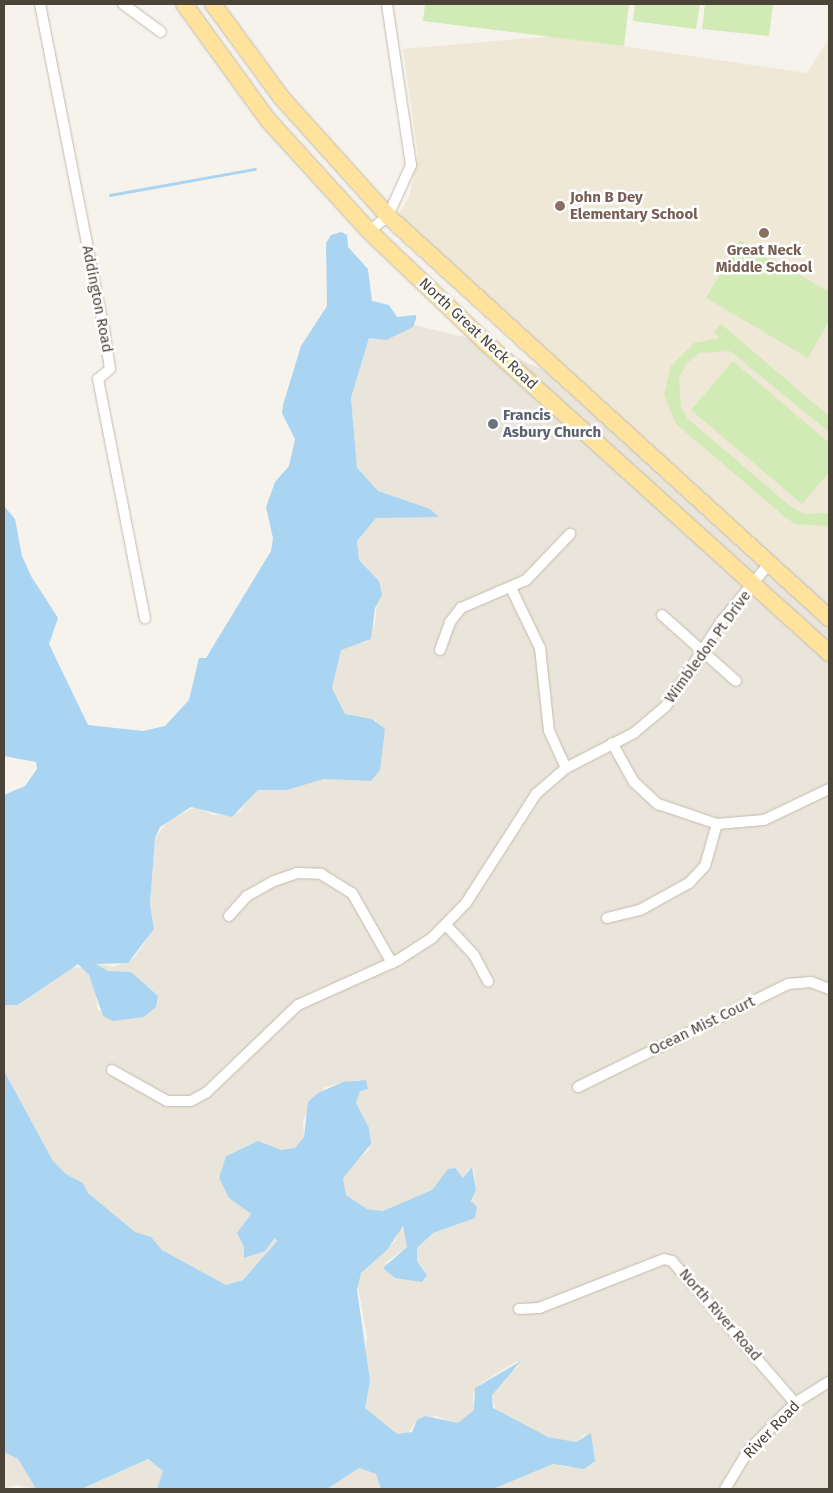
<!DOCTYPE html>
<style>
body{margin:0}
#map{position:relative;width:833px;height:1493px;overflow:hidden;background:#f6f3ec;font-family:"Fira Sans",sans-serif}
div>[style]{position:absolute}
.residential>*{inset:0;background:#eae5da}
.education>*{inset:0;background:#efe8d6}
.green>*{inset:0;background:#d2eab5}
.water>*{inset:0;background:#a9d4f2}
.stream>*{height:2.5px;margin:-1.25px;padding:0 1.25px;transform-origin:1.25px;border-radius:1.25px;background:#a9d4f2}
.roads{filter:drop-shadow(0 0 1px #c2bbae) drop-shadow(0 0 1px #c2bbae)}
.street>*{height:10px;margin:-5px;padding:0 5px;transform-origin:5px;border-radius:5px;background:#fff}
.primary>*{height:16px;margin:-8px;padding:0 8px;transform-origin:8px;border-radius:8px;background:#ffe39c}
.dots>*{width:14px;height:14px;translate:-50% -50%;box-sizing:border-box;border:2px solid #fff;border-radius:50%}
span{translate:-50% -50%;white-space:nowrap;text-align:center;line-height:1.15;-webkit-text-stroke:5px #fff;paint-order:stroke}
.education-label{font-size:15px;color:#785e54;font-weight:700}
.left{translate:0 -50%;text-align:left}
.street-label{font-size:15px;color:#4b4439}
.worship-label{font-size:15px;color:#5b616d;font-weight:700}
.frame{position:absolute;inset:0;border:5px solid #4b4439;pointer-events:none}
</style>
<div id="map">
<div class="residential">
<div style="clip-path:polygon(414px 325px,485px 342px,590px 393px,829px 601px,829px 1489px,493px 1489px,553px 1464px,571px 1468px,586px 1433px,576px 1442px,548px 1437px,496px 1412px,492px 1395px,503px 1377px,519px 1366px,517px 1361px,480px 1384px,473px 1395px,474px 1410px,458px 1424px,436px 1416px,417px 1420px,408px 1433px,397px 1434px,368px 1412px,364px 1408px,370px 1381px,364px 1362px,367px 1337px,357px 1281px,365px 1268px,395px 1241px,401px 1226px,408px 1238px,407px 1247px,385px 1263px,425px 1271px,417px 1261px,417px 1248px,433px 1233px,464px 1222px,476px 1190px,474px 1169px,469px 1169px,463px 1178px,456px 1170px,445px 1174px,432px 1190px,383px 1211px,367px 1209px,346px 1195px,343px 1178px,354px 1162px,369px 1150px,370px 1133px,356px 1103px,361px 1079px,325px 1087px,303px 1120px,304px 1137px,295px 1148px,281px 1151px,258px 1141px,226px 1156px,219px 1178px,229px 1198px,251px 1214px,239px 1230px,252px 1253px,265px 1251px,275px 1238px,277px 1241px,243px 1280px,226px 1285px,162px 1250px,151px 1237px,135px 1232px,88px 1193px,83px 1183px,66px 1174px,53px 1161px,4px 1071px,4px 1005px,19px 1005px,71px 967px,85px 968px,96px 991px,97px 1009px,113px 1021px,125px 1019px,151px 992px,131px 972px,108px 971px,95px 963px,114px 967px,133px 959px,154px 929px,150px 904px,155px 838px,169px 820px,196px 807px,213px 815px,238px 813px,258px 790px,287px 790px,324px 779px,371px 781px,376px 720px,345px 714px,332px 688px,341px 650px,345px 645px,366px 642px,375px 623px,379px 581px,359px 560px,357px 541px,376px 518px,388px 516px,389px 496px,369px 486px,357px 468px,351px 398px,369px 338px)"></div>
<div style="clip-path:polygon(4px 1452px,18px 1459px,36px 1489px,16px 1485px,4px 1489px)"></div>
<div style="clip-path:polygon(142px 1459px,159px 1464px,163px 1471px,157px 1489px,81px 1489px)"></div>
<div style="clip-path:polygon(359px 1468px,376px 1474px,381px 1489px,327px 1489px)"></div>
</div>
<div class="education">
<div style="clip-path:polygon(555px 36px,807px 73px,829px 38px,829px 601px,590px 393px,398px 215px,409px 197px,418px 156px,403px 49px)"></div>
</div>
<div class="green">
<div style="clip-path:polygon(425px 4px,629px 4px,624px 46px,423px 21px)"></div>
<div style="clip-path:polygon(635px 4px,700px 4px,696px 29px,633px 21px)"></div>
<div style="clip-path:polygon(705px 4px,773px 4px,769px 36px,702px 29px)"></div>
<div style="clip-path:polygon(740px 240px,829px 292px,829px 321px,808px 358px,706px 298px)"></div>
<div style="clip-path:polygon(721px 324px,829px 416px,829px 432px,730px 351px,699px 353px,687px 363px,679px 377px,681px 408px,688px 419px,790px 506px,804px 514px,829px 513px,829px 526px,795px 524px,785px 517px,676px 424px,664px 395px,671px 366px,694px 343px,719px 338px,714px 332px)"></div>
<div style="clip-path:polygon(733px 361px,829px 443px,829px 472px,802px 504px,691px 410px)"></div>
</div>
<div class="water">
<div style="clip-path:polygon(341px 232px,347px 235px,348px 247px,368px 269px,372px 301px,389px 305px,397px 317px,416px 315px,416px 319px,413px 327px,386px 340px,369px 338px,351px 398px,357px 468px,378px 491px,430px 509px,439px 517px,376px 518px,357px 541px,359px 560px,379px 581px,382px 595px,375px 608px,371px 639px,341px 650px,332px 688px,345px 714px,372px 719px,385px 729px,380px 770px,371px 781px,324px 779px,287px 790px,258px 790px,232px 817px,191px 807px,160px 827px,155px 838px,150px 904px,154px 929px,128px 963px,96px 964px,108px 971px,131px 972px,158px 996px,156px 1007px,144px 1017px,113px 1021px,103px 1016px,89px 975px,78px 964px,18px 1005px,4px 1005px,4px 795px,25px 786px,37px 769px,36px 762px,4px 756px,4px 506px,15px 519px,22px 556px,31px 576px,58px 618px,49px 644px,88px 725px,143px 731px,165px 726px,189px 700px,199px 658px,206px 658px,271px 551px,273px 538px,266px 507px,275px 482px,289px 466px,295px 439px,282px 413px,283px 405px,301px 346px,327px 306px,326px 243px,331px 235px)"></div>
<div style="clip-path:polygon(4px 1071px,53px 1161px,66px 1174px,83px 1183px,88px 1193px,135px 1232px,151px 1237px,162px 1250px,226px 1285px,243px 1280px,277px 1241px,275px 1238px,265px 1251px,244px 1258px,244px 1247px,237px 1233px,251px 1214px,229px 1198px,219px 1178px,226px 1156px,258px 1141px,281px 1150px,295px 1148px,304px 1137px,308px 1102px,318px 1093px,343px 1082px,366px 1080px,368px 1089px,360px 1091px,356px 1103px,369px 1128px,371px 1144px,343px 1178px,346px 1195px,367px 1209px,383px 1211px,432px 1190px,448px 1169px,455px 1168px,463px 1178px,472px 1167px,476px 1190px,471px 1201px,477px 1207px,475px 1218px,433px 1233px,417px 1248px,417px 1261px,427px 1275px,422px 1282px,395px 1278px,383px 1268px,407px 1247px,403px 1226px,387px 1250px,361px 1273px,357px 1290px,370px 1381px,365px 1408px,397px 1434px,412px 1432px,417px 1420px,425px 1416px,458px 1423px,474px 1410px,475px 1388px,521px 1361px,492px 1395px,493px 1408px,548px 1437px,576px 1442px,591px 1433px,595px 1461px,584px 1469px,553px 1464px,493px 1489px,381px 1489px,376px 1474px,359px 1468px,327px 1489px,157px 1489px,163px 1471px,148px 1459px,81px 1489px,36px 1489px,18px 1459px,4px 1452px)"></div>
</div>
<div class="stream">
<div style="left:110px;top:195px;width:147px;rotate:-10.2deg"></div>
</div>
<div class="roads">
<div class="street">
<div style="left:40px;top:4px;width:331px;rotate:78.9deg"></div>
<div style="left:104px;top:329px;width:40px;rotate:81.5deg"></div>
<div style="left:110px;top:369px;width:16px;rotate:140deg"></div>
<div style="left:98px;top:379px;width:244px;rotate:78.9deg"></div>
<div style="left:123px;top:4px;width:47px;rotate:36.4deg"></div>
<div style="left:369px;top:231px;width:24px;rotate:-38deg"></div>
<div style="left:388px;top:216px;width:56px;rotate:-65.7deg"></div>
<div style="left:411px;top:165px;width:163px;rotate:-98.5deg"></div>
<div style="left:511px;top:588px;width:67px;rotate:64.2deg"></div>
<div style="left:540px;top:648px;width:83px;rotate:83.8deg"></div>
<div style="left:549px;top:731px;width:41px;rotate:65.3deg"></div>
<div style="left:662px;top:615px;width:99px;rotate:41.7deg"></div>
<div style="left:440px;top:650px;width:30px;rotate:-70deg"></div>
<div style="left:450px;top:622px;width:18px;rotate:-52deg"></div>
<div style="left:461px;top:608px;width:71px;rotate:-23.3deg"></div>
<div style="left:526px;top:580px;width:64px;rotate:-46.3deg"></div>
<div style="left:612px;top:743px;width:45px;rotate:60.6deg"></div>
<div style="left:634px;top:782px;width:33px;rotate:43deg"></div>
<div style="left:658px;top:804px;width:62px;rotate:18.7deg"></div>
<div style="left:717px;top:824px;width:47px;rotate:-4.9deg"></div>
<div style="left:764px;top:820px;width:72px;rotate:-25.5deg"></div>
<div style="left:229px;top:916px;width:27px;rotate:-48deg"></div>
<div style="left:247px;top:896px;width:31px;rotate:-29deg"></div>
<div style="left:274px;top:881px;width:24px;rotate:-19deg"></div>
<div style="left:297px;top:873px;width:24px;rotate:2deg"></div>
<div style="left:321px;top:874px;width:36px;rotate:32deg"></div>
<div style="left:352px;top:893px;width:81px;rotate:60.3deg"></div>
<div style="left:607px;top:918px;width:34px;rotate:-14deg"></div>
<div style="left:640px;top:910px;width:56px;rotate:-28.9deg"></div>
<div style="left:689px;top:883px;width:23px;rotate:-47deg"></div>
<div style="left:705px;top:866px;width:44px;rotate:-74.1deg"></div>
<div style="left:446px;top:925px;width:41px;rotate:47deg"></div>
<div style="left:474px;top:955px;width:30px;rotate:62deg"></div>
<div style="left:112px;top:1070px;width:63px;rotate:29.4deg"></div>
<div style="left:167px;top:1101px;width:24px"></div>
<div style="left:191px;top:1101px;width:18px;rotate:-29deg"></div>
<div style="left:207px;top:1092px;width:126px;rotate:-43.7deg"></div>
<div style="left:298px;top:1005px;width:110px;rotate:-24.2deg"></div>
<div style="left:398px;top:960px;width:40px;rotate:-32.9deg"></div>
<div style="left:432px;top:938px;width:49px;rotate:-45.8deg"></div>
<div style="left:466px;top:903px;width:130px;rotate:-57.3deg"></div>
<div style="left:536px;top:794px;width:40px;rotate:-41deg"></div>
<div style="left:566px;top:768px;width:76px;rotate:-27.2deg"></div>
<div style="left:634px;top:733px;width:42px;rotate:-40.2deg"></div>
<div style="left:666px;top:706px;width:100px;rotate:-56.8deg"></div>
<div style="left:721px;top:622px;width:74px;rotate:-50.5deg"></div>
<div style="left:578px;top:1087px;width:234px;rotate:-26.1deg"></div>
<div style="left:788px;top:984px;width:23px;rotate:-5deg"></div>
<div style="left:811px;top:982px;width:19px;rotate:21deg"></div>
<div style="left:519px;top:1309px;width:20px;rotate:-3deg"></div>
<div style="left:539px;top:1308px;width:134px;rotate:-21.4deg"></div>
<div style="left:664px;top:1259px;width:8px;rotate:14deg"></div>
<div style="left:672px;top:1261px;width:188px;rotate:49.1deg"></div>
<div style="left:725px;top:1489px;width:44px;rotate:-58.8deg"></div>
<div style="left:748px;top:1451px;width:67px;rotate:-45.6deg"></div>
<div style="left:795px;top:1403px;width:40px;rotate:-32deg"></div>
</div>
<div class="primary">
<div style="left:184px;top:4px;width:143px;rotate:54.1deg"></div>
<div style="left:268px;top:120px;width:150px;rotate:47.7deg"></div>
<div style="left:369px;top:231px;width:161px;rotate:43.7deg"></div>
<div style="left:485px;top:342px;width:464px;rotate:42.1deg"></div>
<div style="left:213px;top:4px;width:115px;rotate:53.8deg"></div>
<div style="left:281px;top:97px;width:160px;rotate:48deg"></div>
<div style="left:388px;top:216px;width:597px;rotate:42.35deg"></div>
</div>
</div>
<div class="dots">
<div style="left:560px;top:206px;background:#8d6e63"></div>
<div style="left:764px;top:233px;background:#8d6e63"></div>
<div style="left:493px;top:424px;background:#6b7280"></div>
</div>
<div class="education-label">
<span class="left" style="left:570px;top:206px">John B Dey<br>Elementary School</span>
<span style="left:764px;top:259px">Great Neck<br>Middle School</span>
</div>
<div class="street-label">
<span style="left:97px;top:299px;rotate:79deg">Addington Road</span>
<span style="left:478px;top:334px;rotate:43deg">North Great Neck Road</span>
<span style="left:708px;top:647px;rotate:-54deg">Wimbledon Pt Drive</span>
<span style="left:702px;top:1026px;rotate:-26deg">Ocean Mist Court</span>
<span style="left:720px;top:1315px;rotate:49deg">North River Road</span>
<span style="left:772px;top:1430px;rotate:-46deg">River Road</span>
</div>
<div class="worship-label">
<span class="left" style="left:503px;top:424px">Francis<br>Asbury Church</span>
</div>
<div class="frame"></div>
</div>
